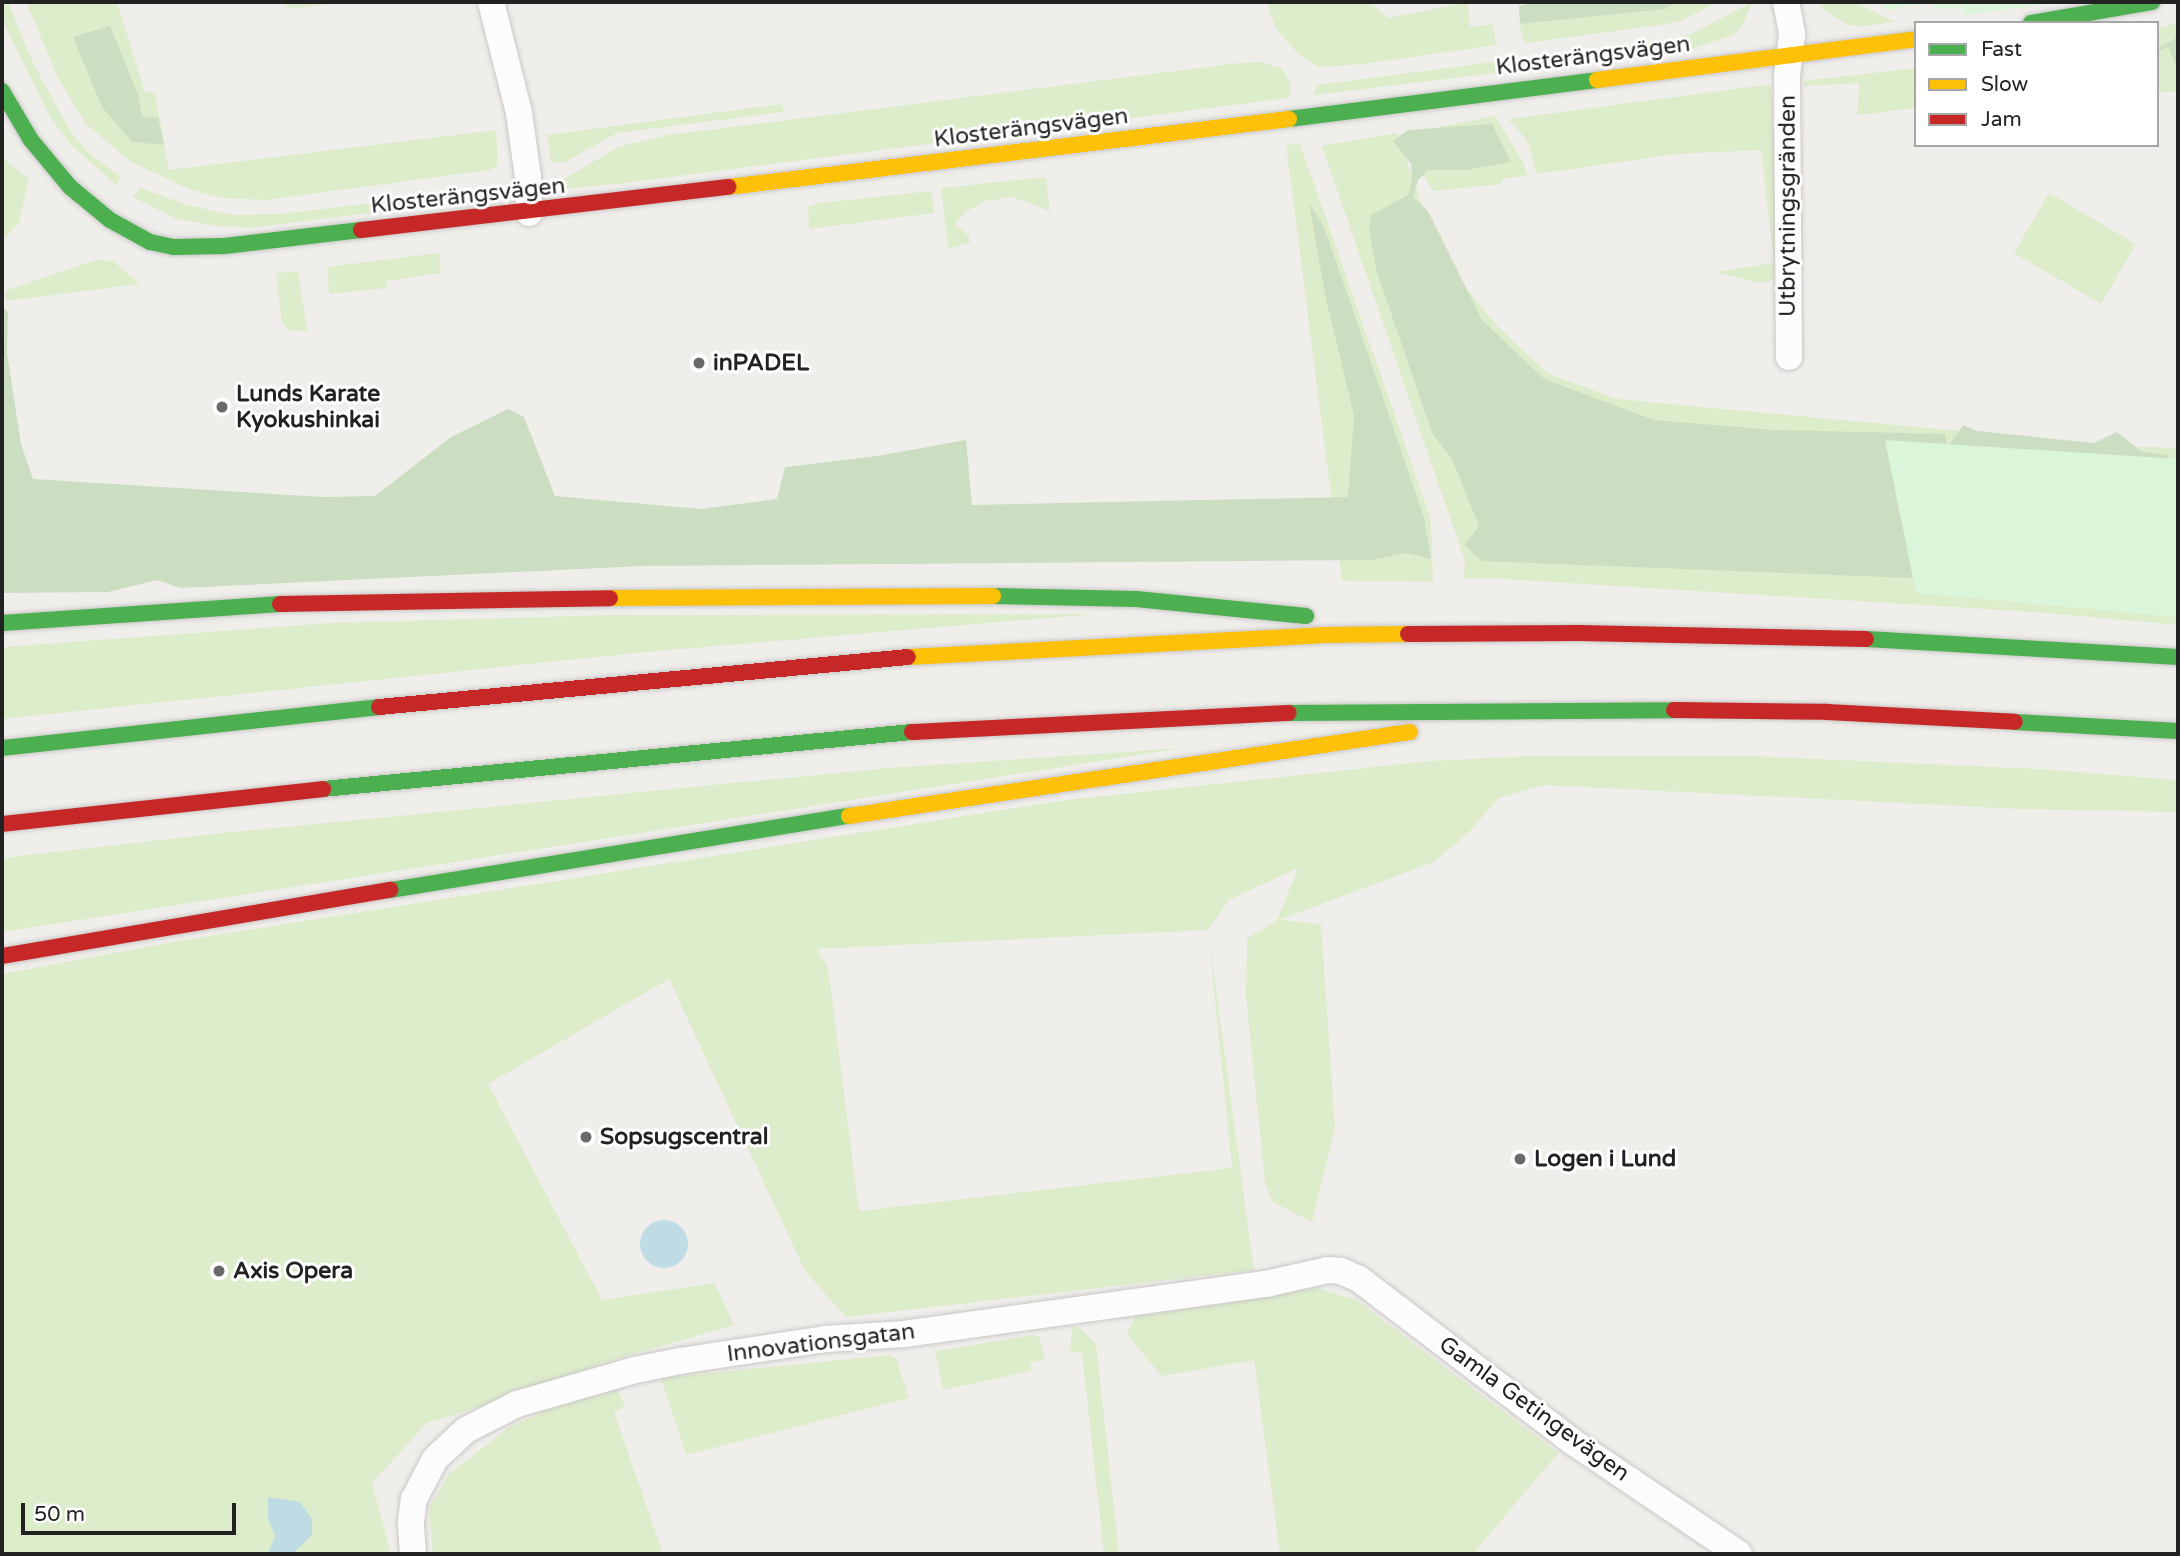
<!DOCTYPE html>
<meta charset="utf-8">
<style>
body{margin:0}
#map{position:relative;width:2180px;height:1556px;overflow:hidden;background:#f0eeeb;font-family:"Varela Round",sans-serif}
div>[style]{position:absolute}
.grass>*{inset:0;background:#ddeccb}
.forest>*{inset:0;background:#cbdec1}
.park>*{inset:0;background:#daf5da}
.water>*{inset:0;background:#bfdbe3}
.round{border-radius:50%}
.roads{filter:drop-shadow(0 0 2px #c9c8c7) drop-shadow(0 0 2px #c9c8c7)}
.street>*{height:26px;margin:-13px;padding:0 13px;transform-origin:13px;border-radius:13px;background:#fdfcfc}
.fast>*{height:16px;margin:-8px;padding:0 8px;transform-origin:8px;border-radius:8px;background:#4caf50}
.slow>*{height:16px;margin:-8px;padding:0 8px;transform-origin:8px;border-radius:8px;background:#ffc107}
.jam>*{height:16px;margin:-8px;padding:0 8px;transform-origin:8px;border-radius:8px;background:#c62828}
.dots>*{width:19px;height:19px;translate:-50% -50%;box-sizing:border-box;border:4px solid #fff;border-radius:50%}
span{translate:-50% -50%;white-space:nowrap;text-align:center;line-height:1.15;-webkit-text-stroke:6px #fff;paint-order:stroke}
.street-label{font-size:23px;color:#222}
.poi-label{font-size:23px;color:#222;font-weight:700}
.left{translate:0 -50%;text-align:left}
.frame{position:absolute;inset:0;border:4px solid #222;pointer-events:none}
.legend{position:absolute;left:1914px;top:21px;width:245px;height:126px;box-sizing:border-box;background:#fff;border:2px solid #a7a7a7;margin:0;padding:9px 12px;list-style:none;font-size:21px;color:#222}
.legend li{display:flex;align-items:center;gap:14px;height:35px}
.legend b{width:35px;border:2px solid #a7a7a7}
.scale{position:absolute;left:21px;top:1503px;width:215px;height:32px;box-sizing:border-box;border:4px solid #222;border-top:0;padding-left:9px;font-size:21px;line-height:24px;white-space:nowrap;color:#222;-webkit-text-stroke:5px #fff;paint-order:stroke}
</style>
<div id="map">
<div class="grass">
<div style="clip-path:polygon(2px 2px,8px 2px,34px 65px,70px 131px,90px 154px,121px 177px,116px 185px,70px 144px,50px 117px,2px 20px)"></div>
<div style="clip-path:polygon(26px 2px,117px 2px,145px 92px,155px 93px,169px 170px,496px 130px,498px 165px,489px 170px,266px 200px,221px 198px,189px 189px,131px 162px,86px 124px,58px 78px)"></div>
<div style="clip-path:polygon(284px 2px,347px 2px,296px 8px,286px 7px)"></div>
<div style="clip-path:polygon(1266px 2px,1369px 2px,1389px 18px,1468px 2px,1470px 27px,1493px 24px,1496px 45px,1364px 64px,1319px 67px,1300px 56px,1277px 30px)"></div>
<div style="clip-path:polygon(1678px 2px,1718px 2px,1681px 21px,1659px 25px,1527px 43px,1522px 39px,1520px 24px,1666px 9px)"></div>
<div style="clip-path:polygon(1752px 2px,1742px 26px,1733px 35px,1691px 49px,1314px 95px,1316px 86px,1324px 84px,1670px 39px,1691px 34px)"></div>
<div style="clip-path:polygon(1819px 2px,1855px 2px,1894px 22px,1864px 26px,1848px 25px,1825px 11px)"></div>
<div style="clip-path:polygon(2178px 23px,2178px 91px,2157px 93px,2157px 28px)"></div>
<div style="clip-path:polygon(1262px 62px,1281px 68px,1289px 80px,1291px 92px,1287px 98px,624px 183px,565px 189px,556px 184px,618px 147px,668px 135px,1239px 63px)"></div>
<div style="clip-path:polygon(1916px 68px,1916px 108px,1857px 115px,1859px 83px,1805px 86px,1804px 81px)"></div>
<div style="clip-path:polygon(1765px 85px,1771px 86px,1779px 278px,1761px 283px,1716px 272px,1774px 263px,1761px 150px,1676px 154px,1537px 174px,1527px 140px,1508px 119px)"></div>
<div style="clip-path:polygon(782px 104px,784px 112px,617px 133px,565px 162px,555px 163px,551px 160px,547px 135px)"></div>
<div style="clip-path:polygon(1495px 116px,1522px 160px,1528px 176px,1504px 178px,1501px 184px,1433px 191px,1407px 148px,1409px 133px)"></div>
<div style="clip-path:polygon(1397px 133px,1428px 222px,1445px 254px,1469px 292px,1499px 328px,1549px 374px,1617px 399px,2120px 446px,2178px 448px,2178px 625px,2033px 612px,1488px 578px,1464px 579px,1465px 561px,1322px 146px)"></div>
<div style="clip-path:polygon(1300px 144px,1431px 519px,1433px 582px,1342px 581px,1286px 145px)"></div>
<div style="clip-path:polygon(2px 158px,29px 179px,19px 222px,2px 241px)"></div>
<div style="clip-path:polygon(1046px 177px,1050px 211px,1012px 197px,985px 201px,967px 211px,954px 224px,969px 236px,970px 243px,948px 249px,941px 188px)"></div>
<div style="clip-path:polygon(140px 188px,188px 205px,231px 215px,281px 214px,493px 188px,484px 199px,250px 228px,217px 226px,177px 219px,133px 197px)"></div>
<div style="clip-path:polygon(932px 191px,934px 213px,809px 229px,808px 207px,818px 203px)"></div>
<div style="clip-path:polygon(2049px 193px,2136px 244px,2101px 304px,2014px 253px)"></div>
<div style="clip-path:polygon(439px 253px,441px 273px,386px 281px,387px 288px,329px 294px,327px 267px)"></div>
<div style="clip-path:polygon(96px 260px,113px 261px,140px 284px,6px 301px,5px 291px)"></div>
<div style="clip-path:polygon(298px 271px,307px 331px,289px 331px,282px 322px,276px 273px)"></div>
<div style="clip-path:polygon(1095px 614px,635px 653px,2px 719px,2px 647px,331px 623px,610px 615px)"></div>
<div style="clip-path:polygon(1183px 748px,468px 860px,2px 932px,2px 858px,222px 833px,888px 768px)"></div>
<div style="clip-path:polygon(evenodd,1529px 756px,1751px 756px,2039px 769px,2178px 780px,2178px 812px,2019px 809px,1543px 785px,1499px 798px,1468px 833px,1434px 862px,1279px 920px,1321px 924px,1335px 1128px,1312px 1222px,1273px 1202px,1265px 1183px,1246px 997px,1247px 939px,1277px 920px,1298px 868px,1229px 900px,1208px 930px,1254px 1270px,846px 1317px,805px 1271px,669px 979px,488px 1084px,602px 1300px,715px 1283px,734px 1325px,606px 1362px,511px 1397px,427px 1423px,372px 1483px,391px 1554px,2px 1554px,2px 974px,178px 941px,1066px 800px,1430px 761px,1529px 756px,1208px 930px,1232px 1168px,859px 1211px,828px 968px,817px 949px,1208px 930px)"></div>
<div style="clip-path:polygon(1317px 1288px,1356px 1300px,1558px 1453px,1473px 1554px,1280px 1554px,1254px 1360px,1162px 1376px,1127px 1335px,1134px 1317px)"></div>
<div style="clip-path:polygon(1072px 1326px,1080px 1328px,1096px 1344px,1119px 1554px,1104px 1554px,1082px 1353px,1070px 1351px)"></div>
<div style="clip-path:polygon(1033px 1335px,1039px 1336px,1045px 1359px,1030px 1363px,1031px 1371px,943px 1390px,935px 1351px)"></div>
<div style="clip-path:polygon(889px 1355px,896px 1359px,909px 1398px,686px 1455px,661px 1378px)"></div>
<div style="clip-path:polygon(617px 1388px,625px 1407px,614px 1412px,663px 1554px,433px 1554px,429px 1508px,449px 1474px,508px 1428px,564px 1402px)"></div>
</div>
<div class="forest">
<div style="clip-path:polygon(1537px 2px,1678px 2px,1666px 9px,1520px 24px,1519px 6px)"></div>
<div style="clip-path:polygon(110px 26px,138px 94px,142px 117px,158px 118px,164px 145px,132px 142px,102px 107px,73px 37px)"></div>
<div style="clip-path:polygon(2178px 28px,2178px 65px,2176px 66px,2168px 47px,2157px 52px,2157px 48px,2175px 39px)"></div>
<div style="clip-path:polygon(1492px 124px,1511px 162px,1467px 170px,1428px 170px,1418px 180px,1413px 197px,1428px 211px,1482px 320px,1544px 379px,1654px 420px,1774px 430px,1945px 434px,1947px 448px,1963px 425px,1977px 431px,2094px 443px,2117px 432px,2142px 452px,2170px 455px,2151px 476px,1934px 579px,1482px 561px,1465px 545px,1479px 526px,1452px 459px,1432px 433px,1376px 269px,1369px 230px,1371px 215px,1408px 195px,1412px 178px,1411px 164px,1393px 141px,1408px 130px)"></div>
<div style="clip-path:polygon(1309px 203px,1324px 227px,1395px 432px,1424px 518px,1431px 559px,1405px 553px,1372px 560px,642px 566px,181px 588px,157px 580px,108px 592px,2px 593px,2px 306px,8px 312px,7px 353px,21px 444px,33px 479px,324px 497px,375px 496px,451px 437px,508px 409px,524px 417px,555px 496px,701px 509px,777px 499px,785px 467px,877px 456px,966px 440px,972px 505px,1348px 497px,1354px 416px,1326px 299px)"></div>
</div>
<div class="park">
<div style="clip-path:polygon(1875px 2px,2059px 2px,1964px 15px,1963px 6px,1934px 9px,1933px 3px,1898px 7px,1891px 11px)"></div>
<div style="clip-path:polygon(1885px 440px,2178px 459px,2178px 617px,1916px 593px)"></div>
</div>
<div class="water">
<div class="round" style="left:640px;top:1220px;width:48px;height:48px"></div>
<div style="clip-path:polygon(268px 1497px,300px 1502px,312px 1519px,312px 1535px,292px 1554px,268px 1554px,275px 1536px,268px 1519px)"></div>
</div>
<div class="roads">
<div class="street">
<div style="left:491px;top:2px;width:114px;rotate:75.8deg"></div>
<div style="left:519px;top:113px;width:65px;rotate:82deg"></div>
<div style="left:528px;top:177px;width:36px;rotate:88deg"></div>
<div style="left:1786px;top:2px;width:33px;rotate:79deg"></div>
<div style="left:1792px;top:34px;width:42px;rotate:96.8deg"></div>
<div style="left:1787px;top:76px;width:281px;rotate:89.6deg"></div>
<div style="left:413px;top:1554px;width:32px;rotate:-94deg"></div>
<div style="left:411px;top:1522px;width:23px;rotate:-83deg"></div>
<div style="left:414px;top:1499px;width:45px;rotate:-62.3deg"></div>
<div style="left:435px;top:1459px;width:42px;rotate:-43.1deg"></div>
<div style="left:466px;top:1430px;width:57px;rotate:-27deg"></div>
<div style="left:517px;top:1404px;width:123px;rotate:-16.1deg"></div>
<div style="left:635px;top:1370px;width:46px;rotate:-11.3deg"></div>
<div style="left:680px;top:1361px;width:147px;rotate:-8.6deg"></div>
<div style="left:825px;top:1339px;width:79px;rotate:-3.6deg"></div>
<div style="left:904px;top:1334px;width:365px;rotate:-7.9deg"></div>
<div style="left:1266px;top:1284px;width:64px;rotate:-12.7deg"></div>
<div style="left:1328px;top:1270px;width:13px;rotate:4deg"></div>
<div style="left:1341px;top:1271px;width:20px;rotate:24deg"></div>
<div style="left:1359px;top:1279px;width:269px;rotate:37.3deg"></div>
<div style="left:1573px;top:1442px;width:200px;rotate:34deg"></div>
</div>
<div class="fast">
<div style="left:2031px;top:23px;width:123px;rotate:-9.8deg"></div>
<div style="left:2px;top:91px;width:57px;rotate:59.4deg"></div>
<div style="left:31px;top:140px;width:61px;rotate:50.3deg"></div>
<div style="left:70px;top:187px;width:52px;rotate:39.5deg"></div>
<div style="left:110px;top:220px;width:46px;rotate:28.8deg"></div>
<div style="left:150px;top:242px;width:24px;rotate:12deg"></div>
<div style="left:173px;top:247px;width:51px;rotate:-1.1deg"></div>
<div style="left:224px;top:246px;width:138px;rotate:-6.7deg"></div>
<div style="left:1289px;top:119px;width:310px;rotate:-7.2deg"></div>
<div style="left:993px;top:596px;width:143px;rotate:1.2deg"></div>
<div style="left:1136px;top:599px;width:171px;rotate:5.7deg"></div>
<div style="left:2px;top:623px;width:279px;rotate:-3.9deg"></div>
<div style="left:1866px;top:639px;width:313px;rotate:3.3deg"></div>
<div style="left:1289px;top:713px;width:385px;rotate:-0.4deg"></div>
<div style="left:2015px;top:722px;width:163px;rotate:3.2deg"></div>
<div style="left:2px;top:748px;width:379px;rotate:-6.2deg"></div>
<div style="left:323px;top:789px;width:592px;rotate:-5.53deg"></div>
<div style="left:390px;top:890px;width:465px;rotate:-9.2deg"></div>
</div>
<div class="slow">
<div style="left:1597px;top:80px;width:322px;rotate:-7.3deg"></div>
<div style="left:728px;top:187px;width:565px;rotate:-6.91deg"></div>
<div style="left:610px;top:598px;width:383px;rotate:-0.3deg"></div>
<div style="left:908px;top:657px;width:415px;rotate:-3deg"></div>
<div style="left:1322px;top:635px;width:86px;rotate:-0.7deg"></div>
<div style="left:849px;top:816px;width:567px;rotate:-8.52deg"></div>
</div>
<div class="jam">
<div style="left:361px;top:230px;width:370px;rotate:-6.7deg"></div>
<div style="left:280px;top:604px;width:330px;rotate:-1deg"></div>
<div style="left:1408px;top:634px;width:171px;rotate:-0.3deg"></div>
<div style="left:1579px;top:633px;width:287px;rotate:1.2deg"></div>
<div style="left:379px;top:707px;width:531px;rotate:-5.4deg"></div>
<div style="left:1674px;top:710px;width:153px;rotate:0.7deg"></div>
<div style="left:1827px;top:712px;width:188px;rotate:3deg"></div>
<div style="left:912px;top:732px;width:377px;rotate:-2.9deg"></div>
<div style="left:2px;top:824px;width:323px;rotate:-6.2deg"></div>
<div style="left:2px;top:956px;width:394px;rotate:-9.7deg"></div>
</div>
</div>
<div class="dots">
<div style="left:699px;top:363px;background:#6a6968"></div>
<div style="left:222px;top:407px;background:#6a6968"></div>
<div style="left:586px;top:1137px;background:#6a6968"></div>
<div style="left:1520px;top:1159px;background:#6a6968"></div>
<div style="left:219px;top:1271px;background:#6a6968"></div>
</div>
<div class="street-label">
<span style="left:1593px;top:56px;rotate:-7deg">Klosterängsvägen</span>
<span style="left:1031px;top:128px;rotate:-7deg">Klosterängsvägen</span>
<span style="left:468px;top:196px;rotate:-6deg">Klosterängsvägen</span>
<span style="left:1788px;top:206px;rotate:-90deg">Utbrytningsgränden</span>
<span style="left:821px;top:1343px;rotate:-7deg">Innovationsgatan</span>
<span style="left:1534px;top:1409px;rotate:36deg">Gamla Getingevägen</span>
</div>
<div class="poi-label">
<span class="left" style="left:713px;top:363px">inPADEL</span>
<span class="left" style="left:236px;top:407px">Lunds Karate<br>Kyokushinkai</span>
<span class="left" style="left:600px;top:1137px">Sopsugscentral</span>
<span class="left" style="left:1534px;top:1159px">Logen i Lund</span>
<span class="left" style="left:233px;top:1271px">Axis Opera</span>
</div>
<div class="frame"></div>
<ul class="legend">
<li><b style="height:9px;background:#4caf50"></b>Fast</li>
<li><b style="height:9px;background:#ffc107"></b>Slow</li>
<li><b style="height:9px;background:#c62828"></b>Jam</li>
</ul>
<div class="scale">50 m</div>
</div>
